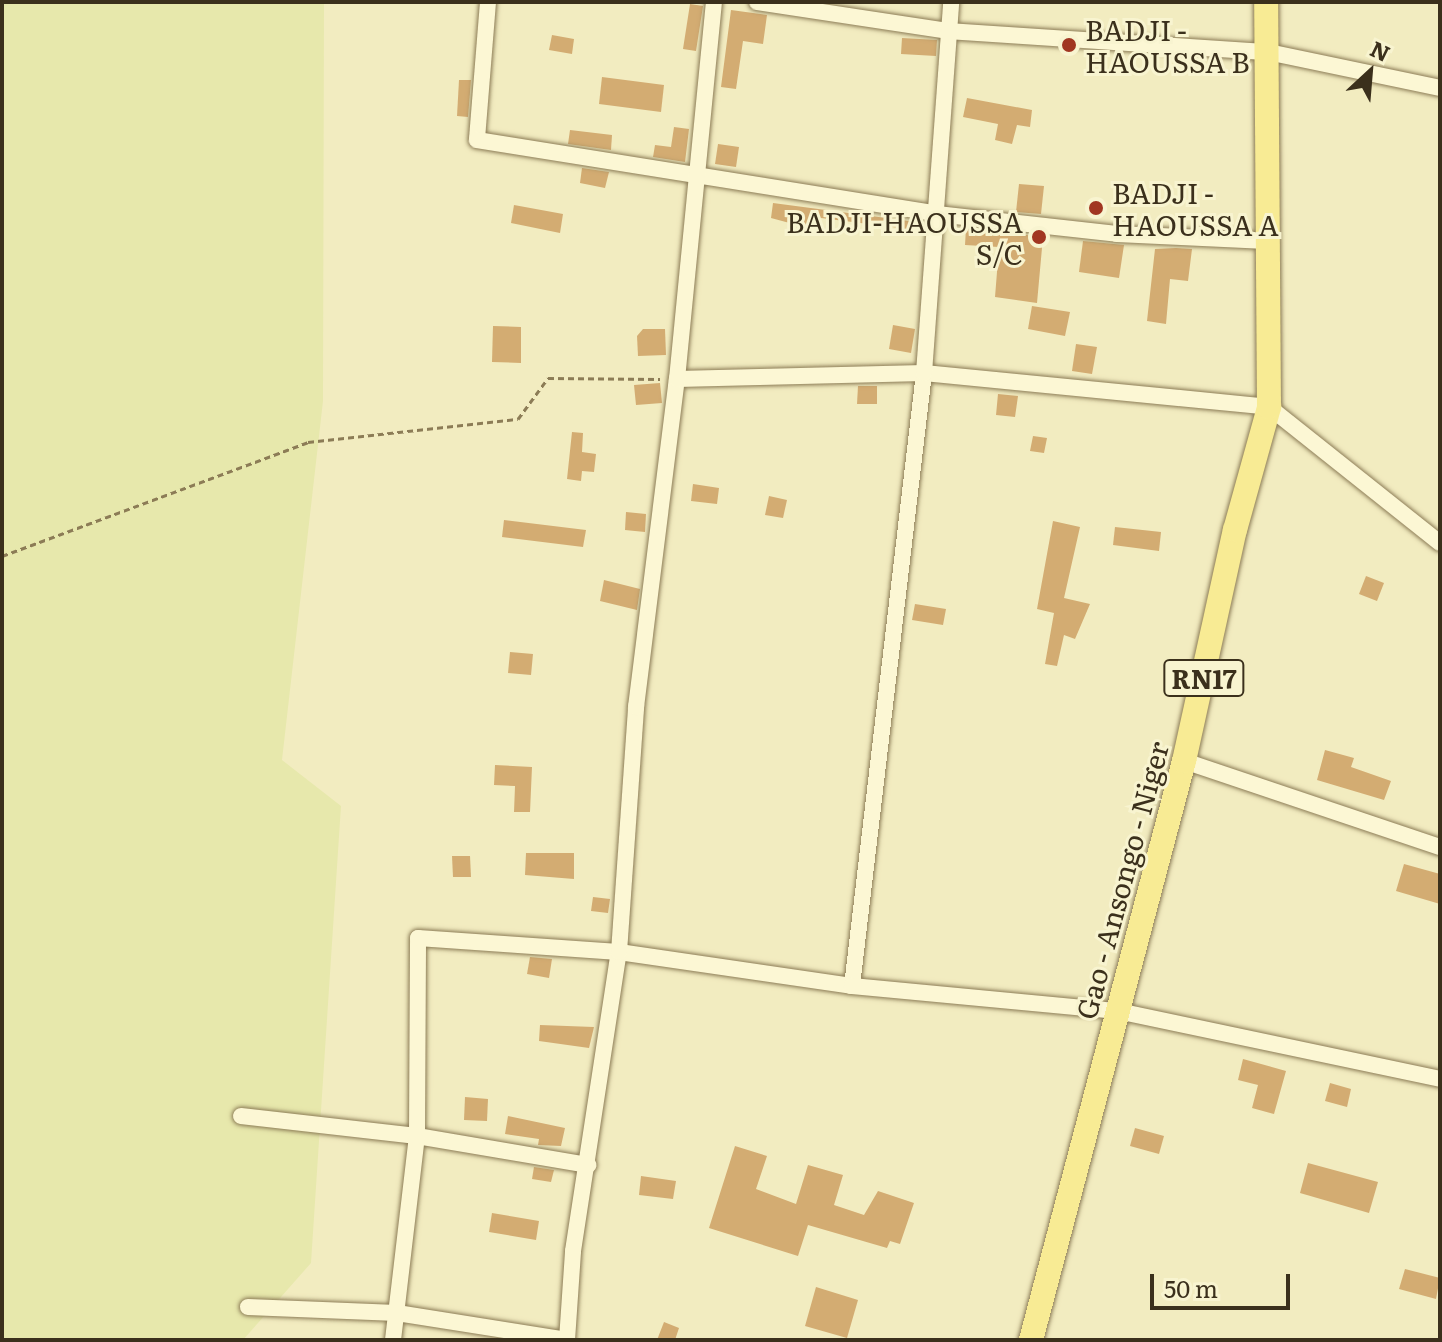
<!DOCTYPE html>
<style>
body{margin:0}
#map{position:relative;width:1442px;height:1342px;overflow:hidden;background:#f2ecc0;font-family:Literata,serif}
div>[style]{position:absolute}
.farmland>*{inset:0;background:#e7e8ac}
.building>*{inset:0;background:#d3ac72}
.path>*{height:3px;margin-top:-1.5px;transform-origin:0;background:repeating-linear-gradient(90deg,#8c7c56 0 6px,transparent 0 10px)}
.roads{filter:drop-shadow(0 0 2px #8c7c56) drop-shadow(0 0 2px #8c7c56)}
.street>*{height:16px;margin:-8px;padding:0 8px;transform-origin:8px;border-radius:8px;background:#fcf7d4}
.primary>*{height:24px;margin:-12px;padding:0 12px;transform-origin:12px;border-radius:12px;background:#f8eb94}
.dots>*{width:22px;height:22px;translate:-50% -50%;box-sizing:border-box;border:4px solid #f8f4d0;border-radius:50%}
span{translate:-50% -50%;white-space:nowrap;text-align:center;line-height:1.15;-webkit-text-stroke:6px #f8f4d0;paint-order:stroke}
.shield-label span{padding:2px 6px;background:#f8f4d0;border:2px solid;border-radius:6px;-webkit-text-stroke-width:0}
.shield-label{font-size:26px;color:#3b301c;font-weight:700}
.poi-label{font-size:28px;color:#3b301c}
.left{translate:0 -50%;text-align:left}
.right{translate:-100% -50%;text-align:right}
.street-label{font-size:28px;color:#3b301c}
.frame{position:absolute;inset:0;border:4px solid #3b301c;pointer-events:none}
.north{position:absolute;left:1330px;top:32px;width:80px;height:80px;-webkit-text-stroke:6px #f8f4d0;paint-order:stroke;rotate:26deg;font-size:22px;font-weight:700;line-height:32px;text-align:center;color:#3b301c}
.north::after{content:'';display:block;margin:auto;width:28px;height:36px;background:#3b301c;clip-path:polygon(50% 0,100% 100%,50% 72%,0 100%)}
.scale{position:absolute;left:1150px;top:1274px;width:140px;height:36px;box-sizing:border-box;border:4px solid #3b301c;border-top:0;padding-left:10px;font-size:24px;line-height:28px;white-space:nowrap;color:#3b301c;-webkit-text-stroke:6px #f8f4d0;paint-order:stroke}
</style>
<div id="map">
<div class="farmland">
<div style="clip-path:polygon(2px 2px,324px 2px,323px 401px,282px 760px,341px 806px,311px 1263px,243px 1340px,2px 1340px)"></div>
</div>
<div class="building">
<div style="clip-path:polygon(690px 4px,703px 6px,696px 51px,683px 49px)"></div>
<div style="clip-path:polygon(731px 10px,767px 15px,763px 44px,743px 41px,736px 89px,721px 87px)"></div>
<div style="clip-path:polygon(552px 35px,574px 39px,572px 54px,549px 50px)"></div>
<div style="clip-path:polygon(902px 38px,937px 40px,936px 56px,901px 54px)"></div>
<div style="clip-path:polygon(602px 77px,664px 85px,661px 112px,599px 104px)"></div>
<div style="clip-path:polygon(459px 80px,471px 80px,468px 117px,457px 116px)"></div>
<div style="clip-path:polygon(967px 98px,1032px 110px,1030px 127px,1017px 125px,1012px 144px,995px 140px,998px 124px,963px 117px)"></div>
<div style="clip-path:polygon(674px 127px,689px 129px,685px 162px,653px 157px,655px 145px,671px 147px)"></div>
<div style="clip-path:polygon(570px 130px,612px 135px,611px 150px,568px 144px)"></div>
<div style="clip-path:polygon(718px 144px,739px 147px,736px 167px,715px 164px)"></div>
<div style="clip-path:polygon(582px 168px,609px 172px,605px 188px,580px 183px)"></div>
<div style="clip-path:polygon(1019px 184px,1044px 186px,1041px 214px,1016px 212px)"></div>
<div style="clip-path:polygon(773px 203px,924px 223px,923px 231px,821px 218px,820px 227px,797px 225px,771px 218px)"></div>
<div style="clip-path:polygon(514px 205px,563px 214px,560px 233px,511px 223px)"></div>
<div style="clip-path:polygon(966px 228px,1043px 237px,1037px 303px,995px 297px,999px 247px,965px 245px)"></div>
<div style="clip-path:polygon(1083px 241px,1124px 245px,1119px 278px,1079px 272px)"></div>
<div style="clip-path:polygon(1176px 248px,1192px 249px,1188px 281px,1170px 279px,1166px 324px,1147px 321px,1155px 249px)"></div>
<div style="clip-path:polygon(1032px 306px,1070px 312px,1065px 336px,1028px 329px)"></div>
<div style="clip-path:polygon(893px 325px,915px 329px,911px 353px,889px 349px)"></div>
<div style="clip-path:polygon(493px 326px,521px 327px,521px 363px,492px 362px)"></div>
<div style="clip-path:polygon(643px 329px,665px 329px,666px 355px,638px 356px,637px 336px)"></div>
<div style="clip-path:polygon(1076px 344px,1097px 347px,1092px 374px,1072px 371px)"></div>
<div style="clip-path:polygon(660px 383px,662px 403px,636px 405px,634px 385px)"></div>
<div style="clip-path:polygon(858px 386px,877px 386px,877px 404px,857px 404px)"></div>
<div style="clip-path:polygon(998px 394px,1018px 396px,1015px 417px,996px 415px)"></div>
<div style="clip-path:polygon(572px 432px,583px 433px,582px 452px,596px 454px,594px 472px,582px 471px,581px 481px,567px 479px)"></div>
<div style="clip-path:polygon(1033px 436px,1047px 438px,1044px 453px,1030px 451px)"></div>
<div style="clip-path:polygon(693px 484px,719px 488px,717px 504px,691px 501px)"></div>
<div style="clip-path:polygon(769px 496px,787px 500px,783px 518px,765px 515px)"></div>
<div style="clip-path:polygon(626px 512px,646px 514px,645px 532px,625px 530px)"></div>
<div style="clip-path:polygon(504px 520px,586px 530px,583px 547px,502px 537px)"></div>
<div style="clip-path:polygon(1053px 521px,1080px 527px,1064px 598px,1090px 604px,1075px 639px,1064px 635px,1057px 666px,1045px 664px,1054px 613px,1037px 609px)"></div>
<div style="clip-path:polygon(1115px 527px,1161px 532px,1159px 551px,1113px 545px)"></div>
<div style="clip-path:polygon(1366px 576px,1384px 583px,1377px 601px,1359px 594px)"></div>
<div style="clip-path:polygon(604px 580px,640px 589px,637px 610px,600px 601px)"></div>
<div style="clip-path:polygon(915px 604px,946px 609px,943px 625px,912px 620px)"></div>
<div style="clip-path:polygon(510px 652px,533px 654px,531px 675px,508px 673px)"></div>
<div style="clip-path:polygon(1325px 750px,1354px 758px,1351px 767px,1391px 781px,1384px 800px,1317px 780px)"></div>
<div style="clip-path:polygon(495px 765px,532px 767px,530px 812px,514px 812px,515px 786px,494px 785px)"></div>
<div style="clip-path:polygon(526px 853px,574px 853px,574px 879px,525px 875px)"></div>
<div style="clip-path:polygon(452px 856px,470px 856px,471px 877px,453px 877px)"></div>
<div style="clip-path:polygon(1404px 864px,1440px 874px,1440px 904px,1396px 891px)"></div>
<div style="clip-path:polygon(593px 897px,610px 899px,608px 913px,591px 911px)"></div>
<div style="clip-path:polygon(530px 957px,552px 959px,549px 978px,527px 974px)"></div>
<div style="clip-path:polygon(540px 1025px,594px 1027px,589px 1048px,539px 1041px)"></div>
<div style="clip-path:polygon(1243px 1059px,1286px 1071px,1274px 1114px,1252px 1108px,1258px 1085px,1238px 1080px)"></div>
<div style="clip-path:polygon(1330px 1083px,1351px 1089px,1347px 1107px,1325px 1101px)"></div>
<div style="clip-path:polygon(465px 1097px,488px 1099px,487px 1121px,464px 1120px)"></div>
<div style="clip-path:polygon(508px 1116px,565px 1128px,561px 1146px,538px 1145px,539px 1139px,505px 1134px)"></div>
<div style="clip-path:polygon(1135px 1128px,1164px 1136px,1159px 1154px,1130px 1146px)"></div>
<div style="clip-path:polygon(735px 1146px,767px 1156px,756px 1189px,796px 1204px,808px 1165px,843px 1175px,834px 1205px,864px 1215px,878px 1191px,914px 1203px,900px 1244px,890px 1241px,887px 1248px,808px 1225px,798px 1256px,709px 1228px)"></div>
<div style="clip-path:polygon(1308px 1163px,1378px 1182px,1369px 1213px,1300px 1193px)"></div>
<div style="clip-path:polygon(534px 1167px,554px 1170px,551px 1182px,532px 1179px)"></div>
<div style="clip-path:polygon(641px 1176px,676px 1181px,673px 1199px,639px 1195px)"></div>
<div style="clip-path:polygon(492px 1213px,539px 1221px,536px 1240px,489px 1232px)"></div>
<div style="clip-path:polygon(1405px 1269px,1440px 1278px,1436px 1299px,1399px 1289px)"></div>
<div style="clip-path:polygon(816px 1287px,858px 1300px,847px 1338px,805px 1326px)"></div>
<div style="clip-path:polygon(664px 1322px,679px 1328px,675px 1340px,657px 1340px)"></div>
</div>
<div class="path">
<div style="left:2px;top:556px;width:327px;rotate:-20.4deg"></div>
<div style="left:308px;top:442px;width:211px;rotate:-6.3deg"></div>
<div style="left:518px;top:419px;width:51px;rotate:-53.8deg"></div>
<div style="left:548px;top:378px;width:112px;rotate:0.5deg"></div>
</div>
<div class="roads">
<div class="street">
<div style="left:488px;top:2px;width:138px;rotate:94.6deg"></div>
<div style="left:477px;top:140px;width:466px;rotate:9.1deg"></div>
<div style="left:937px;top:214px;width:181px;rotate:6.3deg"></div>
<div style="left:1117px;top:234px;width:150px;rotate:2.7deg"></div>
<div style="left:757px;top:2px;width:193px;rotate:8.6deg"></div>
<div style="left:948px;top:31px;width:321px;rotate:3.8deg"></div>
<div style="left:1268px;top:52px;width:176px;rotate:11.8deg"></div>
<div style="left:677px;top:379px;width:247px;rotate:-1.4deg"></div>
<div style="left:924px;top:373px;width:347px;rotate:5.6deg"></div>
<div style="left:1269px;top:407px;width:218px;rotate:38.5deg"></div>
<div style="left:1184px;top:761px;width:270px;rotate:18.6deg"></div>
<div style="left:852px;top:986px;width:617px;rotate:-83.3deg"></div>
<div style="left:924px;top:373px;width:372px;rotate:-85.8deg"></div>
<div style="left:241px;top:1116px;width:177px;rotate:6.5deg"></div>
<div style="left:417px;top:1136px;width:174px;rotate:9.6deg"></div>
<div style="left:248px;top:1307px;width:149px;rotate:2.3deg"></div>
<div style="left:397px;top:1313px;width:172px;rotate:9deg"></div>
<div style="left:393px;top:1340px;width:205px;rotate:-83.3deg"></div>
<div style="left:417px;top:1136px;width:198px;rotate:-89.7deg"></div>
<div style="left:418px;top:938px;width:201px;rotate:4deg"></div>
<div style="left:619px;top:952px;width:235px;rotate:8.3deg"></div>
<div style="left:852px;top:986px;width:267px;rotate:5.4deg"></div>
<div style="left:1118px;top:1011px;width:329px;rotate:11.9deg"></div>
<div style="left:567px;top:1340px;width:89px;rotate:-86.1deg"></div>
<div style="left:573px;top:1251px;width:303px;rotate:-81.3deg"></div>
<div style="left:619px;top:952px;width:246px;rotate:-86deg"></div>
<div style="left:636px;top:707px;width:331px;rotate:-82.9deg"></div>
<div style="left:677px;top:379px;width:379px;rotate:-84.4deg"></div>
</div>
<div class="primary">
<div style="left:1031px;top:1340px;width:599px;rotate:-75.2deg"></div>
<div style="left:1184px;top:761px;width:237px;rotate:-77.6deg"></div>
<div style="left:1235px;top:530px;width:128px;rotate:-74.5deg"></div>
<div style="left:1269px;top:407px;width:405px;rotate:-90.4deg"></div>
</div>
</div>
<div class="dots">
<div style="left:1069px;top:45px;background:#a13621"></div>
<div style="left:1096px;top:208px;background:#a13621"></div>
<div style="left:1039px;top:237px;background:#a13621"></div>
</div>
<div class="shield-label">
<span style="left:1204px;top:678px">RN17</span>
</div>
<div class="poi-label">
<span class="left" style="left:1085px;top:45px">BADJI -<br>HAOUSSA B</span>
<span class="left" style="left:1112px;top:208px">BADJI -<br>HAOUSSA A</span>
<span class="right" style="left:1023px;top:237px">BADJI-HAOUSSA<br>S/C</span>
</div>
<div class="street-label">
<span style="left:1121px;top:880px;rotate:-75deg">Gao - Ansongo - Niger</span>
</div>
<div class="frame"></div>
<div class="north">N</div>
<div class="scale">50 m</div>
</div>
